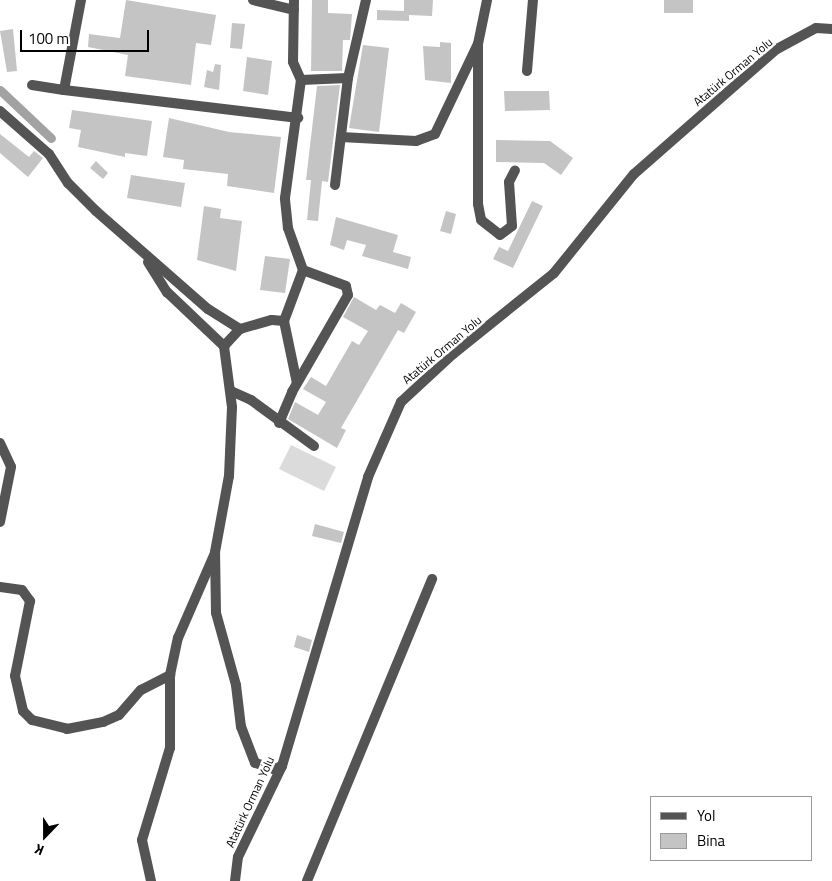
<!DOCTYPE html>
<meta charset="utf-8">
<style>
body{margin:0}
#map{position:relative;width:832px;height:881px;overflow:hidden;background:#fff;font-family:"Titillium Web",sans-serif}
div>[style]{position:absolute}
.green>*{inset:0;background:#dbdbdb}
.canal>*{height:9px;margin:-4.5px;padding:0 4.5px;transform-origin:4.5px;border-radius:4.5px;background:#a2a2a2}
.building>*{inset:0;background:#c4c4c4}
.minor>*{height:10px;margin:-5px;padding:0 5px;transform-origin:5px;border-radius:5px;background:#545454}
span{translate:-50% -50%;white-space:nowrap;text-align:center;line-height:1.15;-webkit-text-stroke:5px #fff;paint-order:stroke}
.street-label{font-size:12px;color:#000}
.legend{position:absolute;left:650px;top:796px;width:162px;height:65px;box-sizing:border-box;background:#fff;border:1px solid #999;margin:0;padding:6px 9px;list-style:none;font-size:15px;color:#000}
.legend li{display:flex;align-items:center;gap:10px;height:25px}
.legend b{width:25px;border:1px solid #999}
.north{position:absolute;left:20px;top:811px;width:50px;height:50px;-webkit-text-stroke:4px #fff;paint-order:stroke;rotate:202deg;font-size:14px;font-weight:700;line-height:20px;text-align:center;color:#000}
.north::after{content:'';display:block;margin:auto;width:18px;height:22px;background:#000;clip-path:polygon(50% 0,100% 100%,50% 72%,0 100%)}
.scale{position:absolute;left:20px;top:30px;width:129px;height:22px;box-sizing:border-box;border:2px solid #000;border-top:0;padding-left:6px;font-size:15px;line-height:18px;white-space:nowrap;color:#000;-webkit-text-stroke:4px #fff;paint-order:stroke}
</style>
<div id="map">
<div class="green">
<div style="clip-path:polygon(291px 445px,336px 467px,324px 491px,279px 469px)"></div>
</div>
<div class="canal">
<div style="left:0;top:90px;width:70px;rotate:43.3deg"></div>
</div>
<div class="building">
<div style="clip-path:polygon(126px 0,216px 15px,211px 45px,196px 43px,191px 85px,125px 76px,128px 55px,88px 47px,89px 34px,120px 38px)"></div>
<div style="clip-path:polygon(312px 0,328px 0,328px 13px,352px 14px,350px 40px,343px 40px,342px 71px,311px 71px)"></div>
<div style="clip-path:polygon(404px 0,433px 0,432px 16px,409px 15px,409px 21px,377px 20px,377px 10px,404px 11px)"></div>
<div style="clip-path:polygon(664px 0,693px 0,693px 13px,664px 13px)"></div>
<div style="clip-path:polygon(232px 23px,245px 24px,242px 49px,230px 48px)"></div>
<div style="clip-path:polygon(13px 29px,17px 71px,7px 72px,0 31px)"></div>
<div style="clip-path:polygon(440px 42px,451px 43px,451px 83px,425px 80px,423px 46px,440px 47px)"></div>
<div style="clip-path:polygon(363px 45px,389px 48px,379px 132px,349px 128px)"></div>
<div style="clip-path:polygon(247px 57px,272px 61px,268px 95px,243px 91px)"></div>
<div style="clip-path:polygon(215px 64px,221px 65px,219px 90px,204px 87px,207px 70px,213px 72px)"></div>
<div style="clip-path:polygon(340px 85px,328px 182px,322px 181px,318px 221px,307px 220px,311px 180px,306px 180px,317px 86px)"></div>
<div style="clip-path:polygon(504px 91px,549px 91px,550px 110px,505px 111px)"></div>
<div style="clip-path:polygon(72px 110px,152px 121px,147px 156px,125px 153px,125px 157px,78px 147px,81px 130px,69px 128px)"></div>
<div style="clip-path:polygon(169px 118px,229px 132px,281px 137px,274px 193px,227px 186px,228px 174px,183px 169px,184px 160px,163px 157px)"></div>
<div style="clip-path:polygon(0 134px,29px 157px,34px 151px,43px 158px,28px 177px,0 153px)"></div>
<div style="clip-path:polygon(496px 140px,550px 141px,573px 158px,561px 175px,544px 163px,496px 162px)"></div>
<div style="clip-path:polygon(96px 161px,108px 173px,103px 179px,90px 168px)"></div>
<div style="clip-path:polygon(131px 175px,185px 183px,181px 207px,127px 198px)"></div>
<div style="clip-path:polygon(532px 201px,543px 206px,513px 268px,493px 259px,499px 247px,508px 251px)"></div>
<div style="clip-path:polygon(204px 206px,221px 209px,220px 218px,242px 221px,236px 271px,197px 260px)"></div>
<div style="clip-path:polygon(446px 211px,456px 214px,451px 234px,440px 231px)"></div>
<div style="clip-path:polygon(336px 217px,398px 235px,393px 252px,411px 257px,408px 269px,362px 256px,366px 245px,347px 240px,344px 250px,330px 245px)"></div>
<div style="clip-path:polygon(265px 256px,290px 259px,285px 293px,260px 290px)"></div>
<div style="clip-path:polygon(354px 297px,376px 310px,380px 305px,395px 313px,401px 303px,416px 312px,404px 333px,398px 330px,341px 428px,346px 430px,337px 448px,288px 419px,295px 402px,318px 415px,326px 402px,303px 389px,311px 377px,326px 386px,352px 341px,359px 345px,368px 331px,343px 317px)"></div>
<div style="clip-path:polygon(315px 524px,344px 532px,341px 543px,312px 536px)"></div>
<div style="clip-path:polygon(297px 635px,312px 640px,309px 652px,294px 647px)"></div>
</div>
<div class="minor">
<div style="left:253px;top:0;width:42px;rotate:13.7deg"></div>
<div style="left:478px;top:44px;width:160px;rotate:90deg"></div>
<div style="left:478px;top:204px;width:16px;rotate:79deg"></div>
<div style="left:481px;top:220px;width:24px;rotate:38deg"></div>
<div style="left:500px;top:235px;width:15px;rotate:-37deg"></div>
<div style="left:512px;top:226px;width:44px;rotate:-93.9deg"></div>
<div style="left:509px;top:182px;width:13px;rotate:-63deg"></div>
<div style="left:527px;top:71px;width:71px;rotate:-85.2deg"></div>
<div style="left:301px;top:80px;width:47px;rotate:-2.4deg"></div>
<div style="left:348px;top:78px;width:80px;rotate:-77deg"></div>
<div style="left:32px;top:85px;width:32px;rotate:9deg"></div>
<div style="left:64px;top:90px;width:92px;rotate:-79.3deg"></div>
<div style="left:64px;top:90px;width:236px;rotate:6.8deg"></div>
<div style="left:0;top:111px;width:65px;rotate:41.3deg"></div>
<div style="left:49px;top:154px;width:35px;rotate:57deg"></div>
<div style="left:68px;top:183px;width:40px;rotate:45deg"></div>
<div style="left:96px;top:211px;width:149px;rotate:41.2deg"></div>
<div style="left:208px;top:309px;width:38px;rotate:32deg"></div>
<div style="left:341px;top:137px;width:75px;rotate:3.1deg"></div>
<div style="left:416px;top:141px;width:20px;rotate:-20deg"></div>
<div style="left:435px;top:134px;width:100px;rotate:-64.5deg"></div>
<div style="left:478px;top:44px;width:45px;rotate:-78.4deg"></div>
<div style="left:335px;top:185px;width:108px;rotate:-83.1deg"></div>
<div style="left:148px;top:262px;width:36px;rotate:58deg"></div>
<div style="left:167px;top:292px;width:79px;rotate:43.5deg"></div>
<div style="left:284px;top:321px;width:63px;rotate:78.2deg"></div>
<div style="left:231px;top:391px;width:22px;rotate:24deg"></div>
<div style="left:251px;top:400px;width:78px;rotate:36.1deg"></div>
<div style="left:279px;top:423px;width:34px;rotate:-67deg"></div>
<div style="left:292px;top:392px;width:112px;rotate:-60deg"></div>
<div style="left:348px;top:295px;width:9px;rotate:-103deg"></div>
<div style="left:346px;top:286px;width:46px;rotate:-159.6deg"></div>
<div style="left:0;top:443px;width:26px;rotate:65deg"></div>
<div style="left:11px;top:467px;width:56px;rotate:101.3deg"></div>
<div style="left:0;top:587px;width:22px;rotate:8deg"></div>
<div style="left:22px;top:590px;width:14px;rotate:54deg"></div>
<div style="left:30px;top:601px;width:76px;rotate:101.3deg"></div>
<div style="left:15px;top:676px;width:36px;rotate:77deg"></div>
<div style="left:23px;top:711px;width:13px;rotate:45deg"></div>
<div style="left:32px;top:720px;width:36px;rotate:14deg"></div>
<div style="left:67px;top:729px;width:37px;rotate:-11deg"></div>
<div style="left:103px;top:722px;width:17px;rotate:-24deg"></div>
<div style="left:119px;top:715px;width:33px;rotate:-49deg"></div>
<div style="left:141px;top:690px;width:33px;rotate:-27deg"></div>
<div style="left:282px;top:766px;width:9px;rotate:159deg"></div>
<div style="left:274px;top:769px;width:20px;rotate:-162deg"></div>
<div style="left:255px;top:763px;width:39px;rotate:-111deg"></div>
<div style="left:241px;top:727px;width:42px;rotate:-96.8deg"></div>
<div style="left:236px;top:685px;width:75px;rotate:-105.5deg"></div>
<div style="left:216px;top:613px;width:61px;rotate:-90.9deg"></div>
<div style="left:215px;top:552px;width:77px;rotate:-79.6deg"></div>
<div style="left:229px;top:476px;width:69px;rotate:-87.5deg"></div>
<div style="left:232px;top:407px;width:62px;rotate:-97.5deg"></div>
<div style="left:224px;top:346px;width:23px;rotate:-47deg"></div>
<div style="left:240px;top:329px;width:33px;rotate:-16deg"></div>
<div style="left:272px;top:320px;width:12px;rotate:5deg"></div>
<div style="left:284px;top:321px;width:54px;rotate:-69.6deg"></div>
<div style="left:303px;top:270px;width:45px;rotate:-109.7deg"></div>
<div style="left:288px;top:228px;width:30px;rotate:-96deg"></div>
<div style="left:285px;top:198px;width:119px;rotate:-82.3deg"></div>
<div style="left:301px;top:80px;width:20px;rotate:-114deg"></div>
<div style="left:293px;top:62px;width:62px;rotate:-89.1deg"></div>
<div style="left:151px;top:881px;width:42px;rotate:-102.4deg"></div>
<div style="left:142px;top:840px;width:96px;rotate:-73.1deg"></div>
<div style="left:170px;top:748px;width:73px;rotate:-90deg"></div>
<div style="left:170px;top:675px;width:38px;rotate:-78deg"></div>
<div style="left:178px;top:638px;width:93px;rotate:-66.5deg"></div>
<div style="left:235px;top:881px;width:24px;rotate:-83deg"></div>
<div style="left:238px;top:857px;width:101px;rotate:-64.2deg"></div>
<div style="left:282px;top:766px;width:302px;rotate:-73.4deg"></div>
<div style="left:368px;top:477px;width:82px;rotate:-66.3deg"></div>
<div style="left:401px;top:402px;width:71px;rotate:-42.7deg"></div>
<div style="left:453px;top:354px;width:129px;rotate:-38.7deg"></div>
<div style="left:554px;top:273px;width:127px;rotate:-51.1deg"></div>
<div style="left:634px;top:174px;width:190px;rotate:-41.2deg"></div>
<div style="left:777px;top:49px;width:44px;rotate:-28.3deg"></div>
<div style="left:816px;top:28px;width:16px;rotate:4deg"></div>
<div style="left:307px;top:881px;width:327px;rotate:-67.5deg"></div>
</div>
<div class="street-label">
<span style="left:733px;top:72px;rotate:-40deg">Atatürk Orman Yolu</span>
<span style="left:442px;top:350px;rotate:-40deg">Atatürk Orman Yolu</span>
<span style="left:250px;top:802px;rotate:-65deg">Atatürk Orman Yolu</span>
</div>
<ul class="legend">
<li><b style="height:6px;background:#545454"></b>Yol</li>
<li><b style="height:14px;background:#c4c4c4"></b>Bina</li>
</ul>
<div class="north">K</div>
<div class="scale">100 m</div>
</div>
